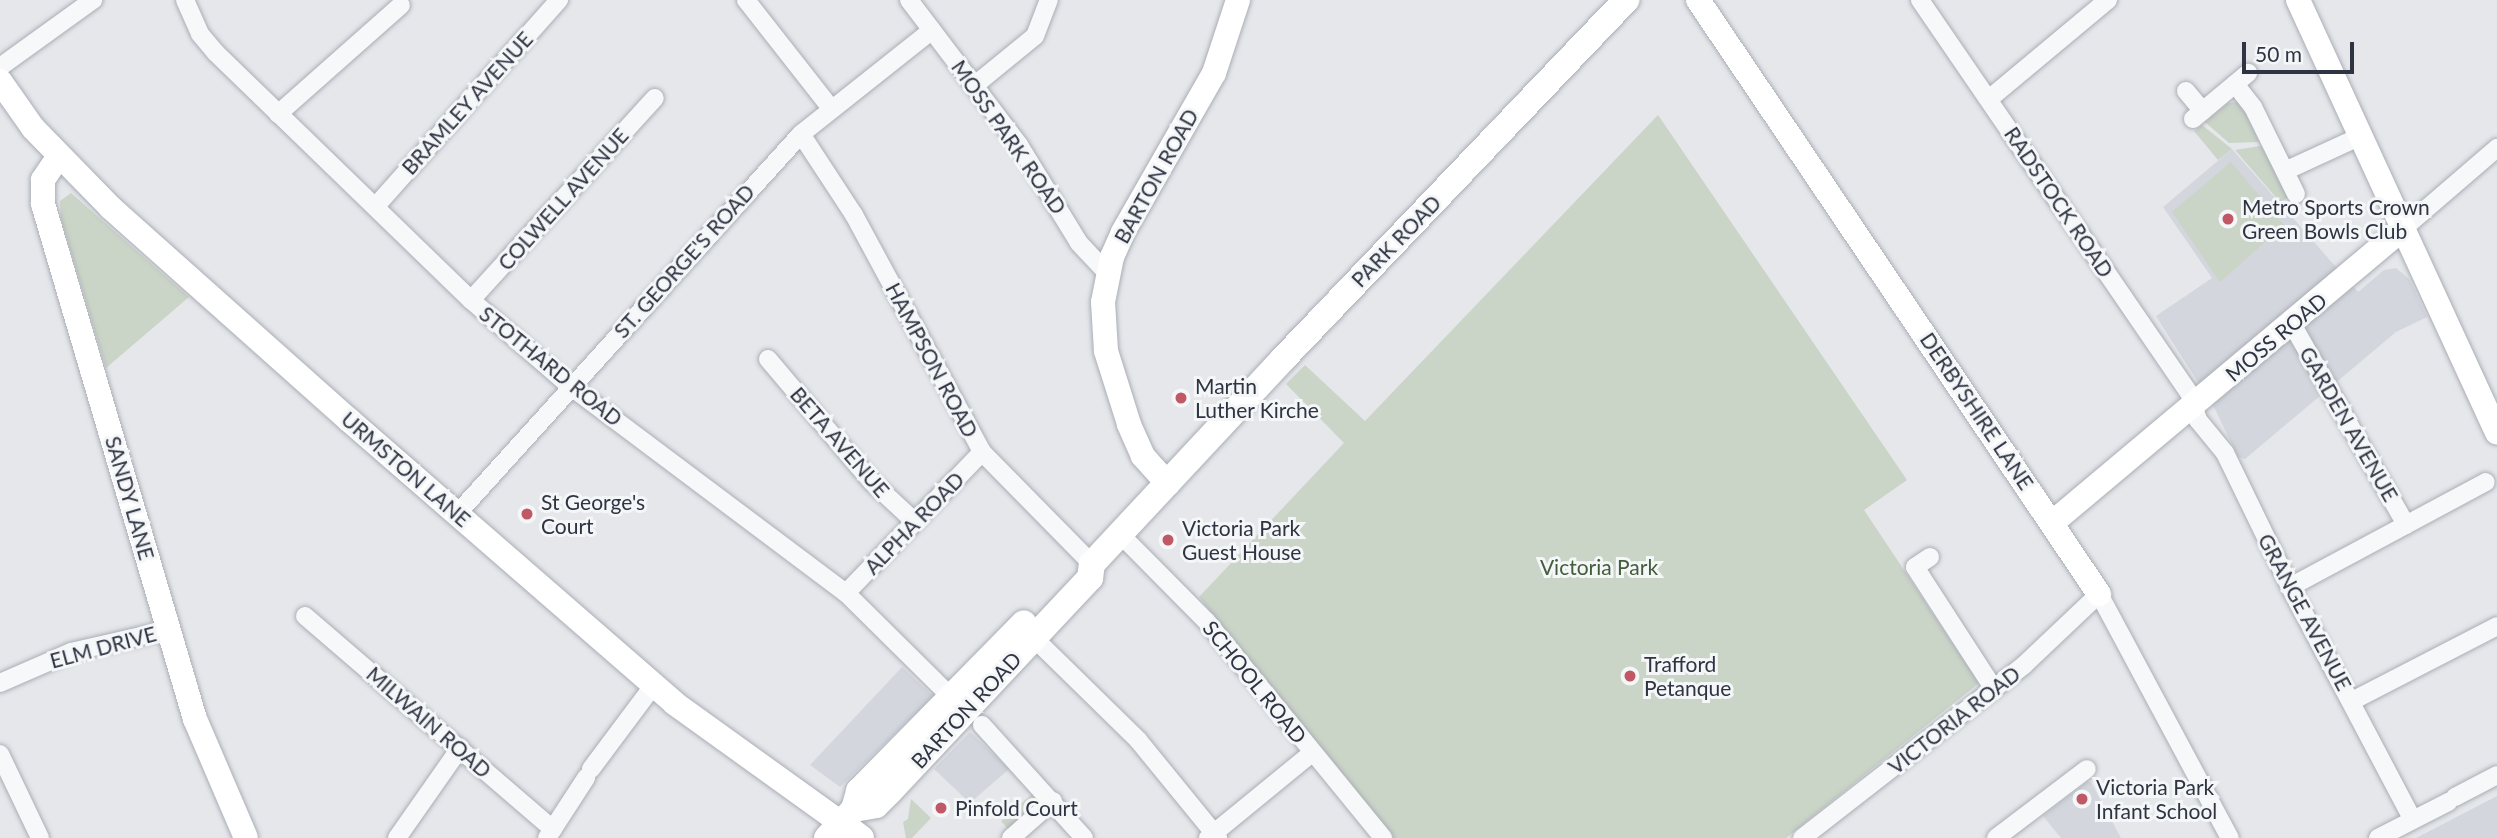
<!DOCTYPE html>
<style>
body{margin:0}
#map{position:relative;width:2497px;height:838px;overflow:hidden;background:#e5e7eb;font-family:Lato,sans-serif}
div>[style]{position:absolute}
.built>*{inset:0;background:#d3d6dd}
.green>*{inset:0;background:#cad4c7}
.roads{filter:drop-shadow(0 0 2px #aaaeb5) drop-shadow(0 0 2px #aaaeb5)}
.street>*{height:18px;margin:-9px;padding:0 9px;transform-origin:9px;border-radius:9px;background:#f7f8f9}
.secondary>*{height:24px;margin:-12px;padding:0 12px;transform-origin:12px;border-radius:12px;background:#fff}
.primary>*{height:26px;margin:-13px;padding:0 13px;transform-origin:13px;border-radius:13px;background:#fff}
.dots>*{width:19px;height:19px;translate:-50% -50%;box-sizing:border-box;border:4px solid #f4f6f8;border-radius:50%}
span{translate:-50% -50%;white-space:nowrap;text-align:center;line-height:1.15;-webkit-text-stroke:6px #f4f6f8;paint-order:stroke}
.street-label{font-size:21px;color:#2e3442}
.poi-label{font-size:21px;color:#2e3442}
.left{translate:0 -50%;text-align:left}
.park-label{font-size:21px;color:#425c3c}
.scale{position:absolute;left:2242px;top:42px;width:112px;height:32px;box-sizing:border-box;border:4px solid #2e3442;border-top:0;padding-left:9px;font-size:21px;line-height:24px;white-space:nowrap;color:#2e3442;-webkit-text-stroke:5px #f4f6f8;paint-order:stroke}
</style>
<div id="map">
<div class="built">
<div style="clip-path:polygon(2232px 149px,2358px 292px,2384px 270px,2396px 268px,2410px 280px,2427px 317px,2396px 332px,2245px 459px,2238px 457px,2215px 409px,2156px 316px,2212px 278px,2163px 207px)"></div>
<div style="clip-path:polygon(902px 667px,933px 696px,840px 787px,810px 765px)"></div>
<div style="clip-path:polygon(970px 732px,1009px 769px,970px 803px,934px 769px)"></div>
<div style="clip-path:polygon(2087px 782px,2091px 782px,2121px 838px,2061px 838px,2043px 816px)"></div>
<div style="clip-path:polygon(2497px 796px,2497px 838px,2416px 838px)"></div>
</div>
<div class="green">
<div style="clip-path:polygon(2237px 102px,2243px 107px,2259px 142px,2229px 143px,2205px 122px,2228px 103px)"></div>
<div style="clip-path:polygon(1658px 115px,1907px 480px,1864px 510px,1979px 683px,1786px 838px,1392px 838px,1199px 597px,1344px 443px,1286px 384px,1305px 365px,1365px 421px)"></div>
<div style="clip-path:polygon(2202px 125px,2232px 149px,2218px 160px,2194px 131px)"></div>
<div style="clip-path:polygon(2261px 146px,2290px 197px,2280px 202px,2235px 150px)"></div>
<div style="clip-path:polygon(2231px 162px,2284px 225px,2220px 282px,2172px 212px)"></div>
<div style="clip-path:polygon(71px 193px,189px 297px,106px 368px,61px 218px,60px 201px)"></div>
<div style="clip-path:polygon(1032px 794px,1036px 800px,1033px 809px,1009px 830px,1001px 821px)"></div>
<div style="clip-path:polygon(911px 799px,931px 818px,912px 838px,906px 838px,903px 822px,908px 819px)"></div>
</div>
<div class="roads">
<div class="street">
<div style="left:185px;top:0;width:37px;rotate:66deg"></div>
<div style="left:200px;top:34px;width:25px;rotate:50deg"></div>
<div style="left:216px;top:53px;width:355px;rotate:44.1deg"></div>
<div style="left:471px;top:300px;width:131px;rotate:41deg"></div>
<div style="left:570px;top:386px;width:345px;rotate:36.9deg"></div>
<div style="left:846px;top:593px;width:148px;rotate:44.7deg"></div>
<div style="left:746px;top:0;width:136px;rotate:51.9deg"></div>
<div style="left:909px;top:0;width:182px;rotate:52.8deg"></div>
<div style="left:1019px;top:145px;width:115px;rotate:58.5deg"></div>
<div style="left:1079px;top:243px;width:42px;rotate:46.9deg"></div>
<div style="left:1920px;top:0;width:478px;rotate:55.6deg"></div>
<div style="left:2190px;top:394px;width:27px;rotate:73deg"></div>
<div style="left:2198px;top:420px;width:43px;rotate:50.7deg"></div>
<div style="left:2225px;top:453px;width:149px;rotate:64.1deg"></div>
<div style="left:2290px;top:587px;width:263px;rotate:62.2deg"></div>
<div style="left:0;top:67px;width:115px;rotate:-35.8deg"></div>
<div style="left:2235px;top:84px;width:29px;rotate:52deg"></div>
<div style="left:2253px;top:107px;width:97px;rotate:63.7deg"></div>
<div style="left:975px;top:85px;width:77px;rotate:-39.2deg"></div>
<div style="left:1035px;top:36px;width:39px;rotate:-69deg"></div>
<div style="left:2186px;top:91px;width:26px;rotate:50deg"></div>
<div style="left:1989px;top:99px;width:155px;rotate:-39.8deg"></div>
<div style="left:278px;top:114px;width:164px;rotate:-41.5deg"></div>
<div style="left:2193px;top:119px;width:72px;rotate:-39.9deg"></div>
<div style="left:801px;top:134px;width:97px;rotate:56.8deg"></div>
<div style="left:854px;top:215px;width:269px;rotate:61.6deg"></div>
<div style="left:982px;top:452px;width:157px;rotate:45.5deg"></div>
<div style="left:2285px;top:171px;width:84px;rotate:-24.7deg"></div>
<div style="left:376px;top:206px;width:276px;rotate:-48.4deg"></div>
<div style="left:2404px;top:228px;width:123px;rotate:-40.7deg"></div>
<div style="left:471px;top:300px;width:273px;rotate:-47.7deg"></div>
<div style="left:2292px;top:324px;width:231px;rotate:60.4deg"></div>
<div style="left:768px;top:359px;width:161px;rotate:49.8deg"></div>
<div style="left:872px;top:482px;width:59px;rotate:42.9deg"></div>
<div style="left:457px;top:514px;width:513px;rotate:-47.85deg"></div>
<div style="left:801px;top:134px;width:167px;rotate:-38.4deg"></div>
<div style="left:1120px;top:534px;width:124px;rotate:45.3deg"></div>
<div style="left:1207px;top:622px;width:279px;rotate:50.8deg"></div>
<div style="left:1930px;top:557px;width:18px;rotate:146deg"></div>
<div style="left:1915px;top:567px;width:145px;rotate:57.1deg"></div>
<div style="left:2290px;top:587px;width:222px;rotate:-28.2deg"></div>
<div style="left:846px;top:593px;width:196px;rotate:-46deg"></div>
<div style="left:305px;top:616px;width:327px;rotate:40.7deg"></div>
<div style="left:1034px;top:638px;width:146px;rotate:44.4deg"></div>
<div style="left:1138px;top:740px;width:127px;rotate:50.8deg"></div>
<div style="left:0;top:683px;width:77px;rotate:-23.6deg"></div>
<div style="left:71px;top:652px;width:99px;rotate:-12.8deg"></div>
<div style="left:2352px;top:701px;width:163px;rotate:-27.3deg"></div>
<div style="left:982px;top:725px;width:152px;rotate:47.9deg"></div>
<div style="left:0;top:754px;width:93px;rotate:64.5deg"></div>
<div style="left:591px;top:769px;width:104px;rotate:-53.2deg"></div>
<div style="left:2455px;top:797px;width:47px;rotate:-27.6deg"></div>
<div style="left:397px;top:838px;width:110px;rotate:-55deg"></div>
<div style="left:547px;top:838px;width:72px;rotate:-57deg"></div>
<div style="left:1011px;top:838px;width:56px;rotate:-41.4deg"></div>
<div style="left:1208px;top:838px;width:134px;rotate:-39.3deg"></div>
<div style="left:1802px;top:838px;width:281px;rotate:-37.9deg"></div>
<div style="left:2024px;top:665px;width:103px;rotate:-43.4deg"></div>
<div style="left:2099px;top:594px;width:277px;rotate:61.8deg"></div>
<div style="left:1996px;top:838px;width:114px;rotate:-37.2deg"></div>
<div style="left:2378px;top:838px;width:79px;rotate:-27.2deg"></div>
</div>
<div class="secondary">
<div style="left:1698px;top:0;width:717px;rotate:55.98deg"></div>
<div style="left:2298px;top:0;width:476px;rotate:65.3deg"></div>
<div style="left:0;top:81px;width:57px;rotate:54.9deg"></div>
<div style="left:33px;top:128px;width:112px;rotate:45.7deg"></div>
<div style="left:111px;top:208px;width:319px;rotate:41.7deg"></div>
<div style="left:349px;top:420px;width:431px;rotate:41deg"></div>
<div style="left:674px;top:703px;width:206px;rotate:35.7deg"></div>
<div style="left:59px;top:156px;width:29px;rotate:124deg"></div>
<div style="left:43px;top:180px;width:24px;rotate:90deg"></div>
<div style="left:43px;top:204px;width:537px;rotate:73.56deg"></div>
<div style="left:195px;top:719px;width:129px;rotate:66.8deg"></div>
<div style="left:1168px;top:484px;width:38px;rotate:-132deg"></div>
<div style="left:1143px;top:456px;width:35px;rotate:-114deg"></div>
<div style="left:1129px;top:424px;width:77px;rotate:-107.5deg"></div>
<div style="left:1106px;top:351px;width:49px;rotate:-93.5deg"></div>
<div style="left:1103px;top:302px;width:46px;rotate:-78.7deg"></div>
<div style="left:1112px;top:257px;width:27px;rotate:-66deg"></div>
<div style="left:1123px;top:232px;width:183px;rotate:-60.2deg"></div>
<div style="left:1214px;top:73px;width:77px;rotate:-71.8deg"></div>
<div style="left:2052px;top:523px;width:459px;rotate:-40deg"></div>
</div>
<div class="primary">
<div style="left:854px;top:809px;width:22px;rotate:-10deg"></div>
<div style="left:876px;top:805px;width:18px;rotate:-45deg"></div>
<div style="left:889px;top:792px;width:294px;rotate:-46.8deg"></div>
<div style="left:1090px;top:578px;width:14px;rotate:-82deg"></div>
<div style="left:1092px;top:564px;width:280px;rotate:-47deg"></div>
<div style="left:1283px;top:359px;width:497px;rotate:-46.3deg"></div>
<div style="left:841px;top:823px;width:25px;rotate:37deg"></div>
<div style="left:827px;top:838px;width:40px;rotate:-47deg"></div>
<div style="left:854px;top:809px;width:19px;rotate:-74deg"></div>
<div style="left:859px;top:791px;width:235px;rotate:-45.5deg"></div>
</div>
</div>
<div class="dots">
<div style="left:2228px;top:219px;background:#c15865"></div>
<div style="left:1181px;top:398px;background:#c15865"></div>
<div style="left:527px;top:514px;background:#c15865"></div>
<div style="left:1168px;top:540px;background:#c15865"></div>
<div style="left:1630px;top:676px;background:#c15865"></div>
<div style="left:2082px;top:799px;background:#c15865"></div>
<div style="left:941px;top:808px;background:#c15865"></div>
</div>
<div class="street-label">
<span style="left:467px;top:103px;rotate:-48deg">BRAMLEY AVENUE</span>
<span style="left:1009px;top:137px;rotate:55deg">MOSS PARK ROAD</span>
<span style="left:1156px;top:176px;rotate:-61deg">BARTON ROAD</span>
<span style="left:563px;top:199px;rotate:-48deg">COLWELL AVENUE</span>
<span style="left:2059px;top:202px;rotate:56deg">RADSTOCK ROAD</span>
<span style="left:1396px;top:241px;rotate:-46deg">PARK ROAD</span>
<span style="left:684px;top:261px;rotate:-48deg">ST. GEORGE'S ROAD</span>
<span style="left:2276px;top:337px;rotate:-40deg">MOSS ROAD</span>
<span style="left:932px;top:360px;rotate:62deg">HAMPSON ROAD</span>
<span style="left:551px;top:366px;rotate:39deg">STOTHARD ROAD</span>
<span style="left:1977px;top:411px;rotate:56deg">DERBYSHIRE LANE</span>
<span style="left:2349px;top:424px;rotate:60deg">GARDEN AVENUE</span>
<span style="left:840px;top:442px;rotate:49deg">BETA AVENUE</span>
<span style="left:406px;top:469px;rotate:41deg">URMSTON LANE</span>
<span style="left:130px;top:498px;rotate:74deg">SANDY LANE</span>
<span style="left:914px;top:523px;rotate:-46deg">ALPHA ROAD</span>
<span style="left:2305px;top:612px;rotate:62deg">GRANGE AVENUE</span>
<span style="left:103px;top:647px;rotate:-15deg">ELM DRIVE</span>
<span style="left:1255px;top:682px;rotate:51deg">SCHOOL ROAD</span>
<span style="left:966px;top:710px;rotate:-47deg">BARTON ROAD</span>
<span style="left:1954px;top:720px;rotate:-38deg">VICTORIA ROAD</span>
<span style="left:429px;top:722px;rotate:41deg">MILWAIN ROAD</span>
</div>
<div class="poi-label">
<span class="left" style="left:2242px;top:219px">Metro Sports Crown<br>Green Bowls Club</span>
<span class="left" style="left:1195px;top:398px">Martin<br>Luther Kirche</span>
<span class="left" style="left:541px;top:514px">St George's<br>Court</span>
<span class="left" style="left:1182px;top:540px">Victoria Park<br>Guest House</span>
<span class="left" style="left:1644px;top:676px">Trafford<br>Petanque</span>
<span class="left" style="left:2096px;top:799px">Victoria Park<br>Infant School</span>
<span class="left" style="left:955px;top:808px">Pinfold Court</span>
</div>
<div class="park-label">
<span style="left:1599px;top:567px">Victoria Park</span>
</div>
<div class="scale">50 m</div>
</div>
